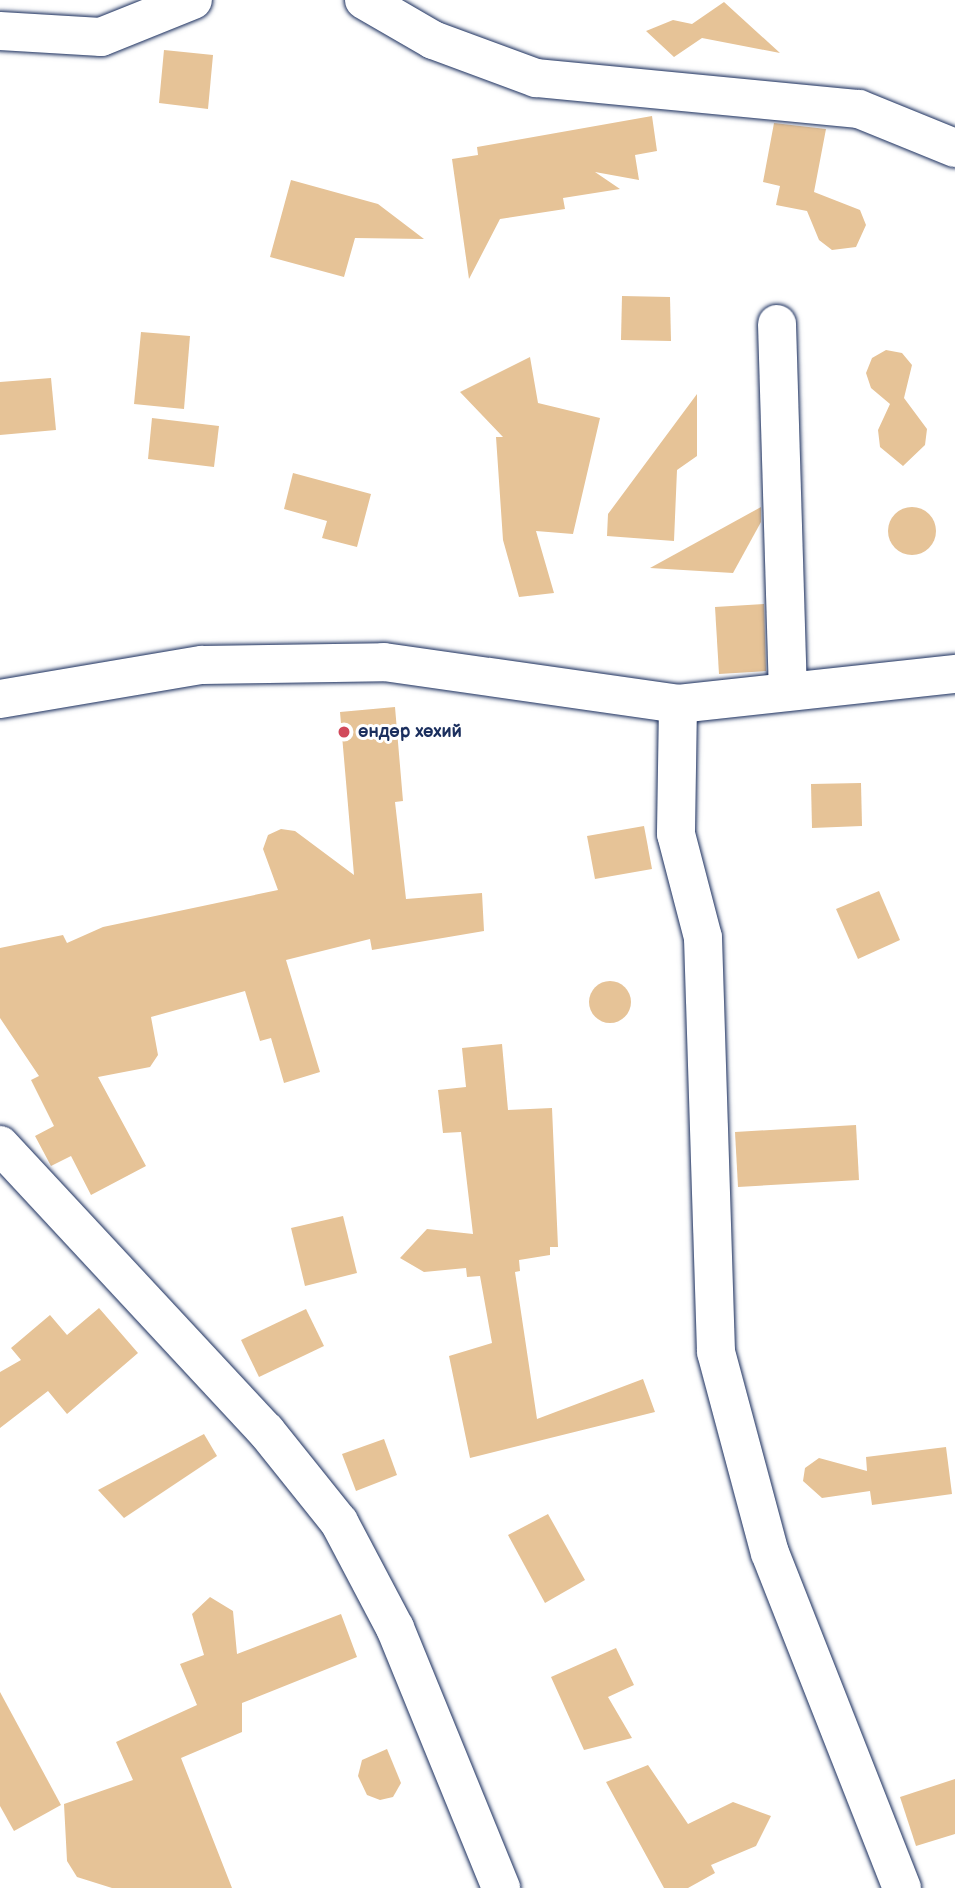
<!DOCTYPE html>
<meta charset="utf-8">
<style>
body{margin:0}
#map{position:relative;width:955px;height:1888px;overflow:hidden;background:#fff;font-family:"Balsamiq Sans",sans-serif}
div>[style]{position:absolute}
.building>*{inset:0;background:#e6c397}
.round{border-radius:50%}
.roads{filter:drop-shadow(0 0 2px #1b2f5e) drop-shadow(0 0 2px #1b2f5e)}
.minor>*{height:38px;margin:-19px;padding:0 19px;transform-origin:19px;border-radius:19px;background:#fff}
.dots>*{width:19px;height:19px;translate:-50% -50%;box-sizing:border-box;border:4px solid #fff;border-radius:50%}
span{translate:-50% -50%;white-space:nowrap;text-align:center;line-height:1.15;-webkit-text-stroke:6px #fff;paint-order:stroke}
.poi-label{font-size:18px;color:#1b2f5e;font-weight:700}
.left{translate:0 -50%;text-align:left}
</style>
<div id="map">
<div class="building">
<div style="clip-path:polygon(724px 2px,780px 53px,702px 38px,674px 57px,646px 31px,673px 20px,692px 24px)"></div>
<div style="clip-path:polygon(164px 50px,213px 55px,208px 109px,159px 103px)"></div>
<div style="clip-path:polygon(652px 116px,657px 151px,635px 155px,639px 180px,595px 172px,620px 189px,563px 198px,565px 209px,500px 219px,469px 279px,452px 159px,478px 155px,477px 147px)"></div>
<div style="clip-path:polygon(774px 123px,826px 129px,814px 192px,860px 210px,866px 225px,856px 247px,832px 250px,819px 240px,807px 211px,776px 205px,780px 186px,763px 182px)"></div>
<div style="clip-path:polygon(291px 180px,378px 204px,424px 239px,355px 238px,344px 277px,270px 257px)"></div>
<div style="clip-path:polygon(622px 296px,670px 297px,671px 341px,621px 340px)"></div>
<div style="clip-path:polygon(141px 332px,190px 336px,184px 409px,134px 404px)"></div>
<div style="clip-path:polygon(886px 350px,902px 353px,912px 365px,904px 398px,927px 429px,925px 445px,903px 466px,880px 447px,878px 430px,890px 404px,871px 388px,866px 373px,872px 358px)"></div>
<div style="clip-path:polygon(530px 357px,538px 403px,600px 418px,573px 534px,536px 531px,554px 593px,519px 597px,503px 540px,496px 437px,503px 437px,460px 392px)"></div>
<div style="clip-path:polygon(51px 378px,56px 430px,0 435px,0 382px)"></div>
<div style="clip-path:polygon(697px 394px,697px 456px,677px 470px,674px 541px,607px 536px,608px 514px)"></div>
<div style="clip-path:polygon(152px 418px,219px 426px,214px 467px,148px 459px)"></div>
<div style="clip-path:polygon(293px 473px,371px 494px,357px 547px,322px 538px,327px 521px,284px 509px)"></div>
<div class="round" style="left:888px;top:507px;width:48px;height:48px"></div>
<div style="clip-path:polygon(761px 507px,761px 522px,733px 573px,650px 568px)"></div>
<div style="clip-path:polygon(764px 604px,766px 671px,719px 674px,715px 607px)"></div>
<div style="clip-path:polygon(395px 707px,403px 801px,395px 802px,406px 899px,482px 893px,484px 931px,372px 950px,370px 939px,286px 960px,320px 1072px,284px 1083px,271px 1038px,260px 1041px,245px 991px,151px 1017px,158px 1055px,150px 1067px,98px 1077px,146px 1166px,91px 1195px,71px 1156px,51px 1166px,35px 1136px,54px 1126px,31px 1080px,39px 1076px,0 1018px,0 948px,63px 935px,67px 943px,103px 927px,278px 890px,263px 849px,268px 835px,281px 829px,295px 831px,354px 875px,340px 712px)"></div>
<div style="clip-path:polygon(861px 783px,862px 826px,812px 828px,811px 784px)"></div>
<div style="clip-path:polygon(644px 826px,652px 869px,595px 879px,587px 836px)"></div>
<div style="clip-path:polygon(879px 891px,900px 940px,858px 959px,836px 909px)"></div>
<div class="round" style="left:589px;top:981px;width:42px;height:42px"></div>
<div style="clip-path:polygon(502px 1044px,508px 1110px,552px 1108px,558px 1247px,550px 1247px,550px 1255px,519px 1260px,520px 1271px,515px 1272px,537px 1419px,643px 1379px,655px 1412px,470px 1458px,449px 1356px,492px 1343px,480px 1276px,467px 1277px,466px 1268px,424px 1272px,400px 1258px,427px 1229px,473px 1234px,461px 1132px,443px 1133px,438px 1090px,466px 1087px,462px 1048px)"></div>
<div style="clip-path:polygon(856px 1125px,859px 1180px,738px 1187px,735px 1132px)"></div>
<div style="clip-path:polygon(343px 1216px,357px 1273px,305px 1286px,291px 1228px)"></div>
<div style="clip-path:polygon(99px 1308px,138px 1353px,67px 1414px,48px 1391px,0 1428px,0 1372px,21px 1360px,11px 1348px,50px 1315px,67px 1335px)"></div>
<div style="clip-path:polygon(306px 1309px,324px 1346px,259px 1377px,241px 1340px)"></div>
<div style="clip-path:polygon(204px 1434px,217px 1456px,124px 1518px,98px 1490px)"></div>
<div style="clip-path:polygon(384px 1439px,397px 1475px,356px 1491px,342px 1454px)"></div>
<div style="clip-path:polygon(946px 1447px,952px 1494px,872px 1505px,870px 1491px,822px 1498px,803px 1481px,805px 1468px,819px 1458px,867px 1471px,866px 1457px)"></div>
<div style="clip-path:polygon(548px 1514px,585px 1580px,545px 1603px,508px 1535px)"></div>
<div style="clip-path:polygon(210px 1597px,233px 1611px,237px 1654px,341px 1614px,357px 1657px,242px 1703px,242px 1732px,181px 1758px,232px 1888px,112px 1888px,77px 1877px,67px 1861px,64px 1804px,133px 1780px,116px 1742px,197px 1705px,180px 1664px,204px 1655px,192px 1614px)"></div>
<div style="clip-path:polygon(616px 1648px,634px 1685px,608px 1697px,632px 1738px,584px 1750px,551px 1677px)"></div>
<div style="clip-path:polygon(0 1692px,61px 1805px,14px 1831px,0 1806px)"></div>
<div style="clip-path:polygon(387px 1749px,401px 1783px,393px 1797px,380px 1800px,367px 1795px,358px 1776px,362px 1760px)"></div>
<div style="clip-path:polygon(648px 1765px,688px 1824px,733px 1802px,771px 1816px,756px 1846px,711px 1865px,715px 1873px,688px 1888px,664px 1888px,606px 1782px)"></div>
<div style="clip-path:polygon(955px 1779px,955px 1834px,916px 1846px,900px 1797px)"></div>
</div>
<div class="roads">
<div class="minor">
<div style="left:364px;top:0;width:80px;rotate:30.1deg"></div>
<div style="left:433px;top:40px;width:110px;rotate:20.3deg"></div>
<div style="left:536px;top:78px;width:324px;rotate:5.5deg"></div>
<div style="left:859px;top:109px;width:104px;rotate:22.1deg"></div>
<div style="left:0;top:31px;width:101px;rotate:3.4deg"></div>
<div style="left:101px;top:37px;width:99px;rotate:-21.9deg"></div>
<div style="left:777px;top:324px;width:366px;rotate:88.3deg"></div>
<div style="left:0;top:699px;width:205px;rotate:-9.6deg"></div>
<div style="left:202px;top:665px;width:182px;rotate:-0.9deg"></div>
<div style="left:384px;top:662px;width:297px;rotate:8.1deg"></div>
<div style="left:678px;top:704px;width:279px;rotate:-6.2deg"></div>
<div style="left:678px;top:704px;width:130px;rotate:90.9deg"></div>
<div style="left:676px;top:834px;width:107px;rotate:75.4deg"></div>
<div style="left:703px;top:938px;width:414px;rotate:88.2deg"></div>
<div style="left:716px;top:1352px;width:208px;rotate:75deg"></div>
<div style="left:770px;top:1553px;width:360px;rotate:68.5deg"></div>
<div style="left:0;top:1145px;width:391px;rotate:47.1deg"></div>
<div style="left:266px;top:1431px;width:117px;rotate:51.3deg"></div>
<div style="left:339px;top:1522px;width:120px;rotate:62.2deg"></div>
<div style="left:395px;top:1628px;width:281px;rotate:67.8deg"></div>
</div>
</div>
<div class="dots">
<div style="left:344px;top:732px;background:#d1495b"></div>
</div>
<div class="poi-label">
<span class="left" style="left:358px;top:732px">өндөр хөхий</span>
</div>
</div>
